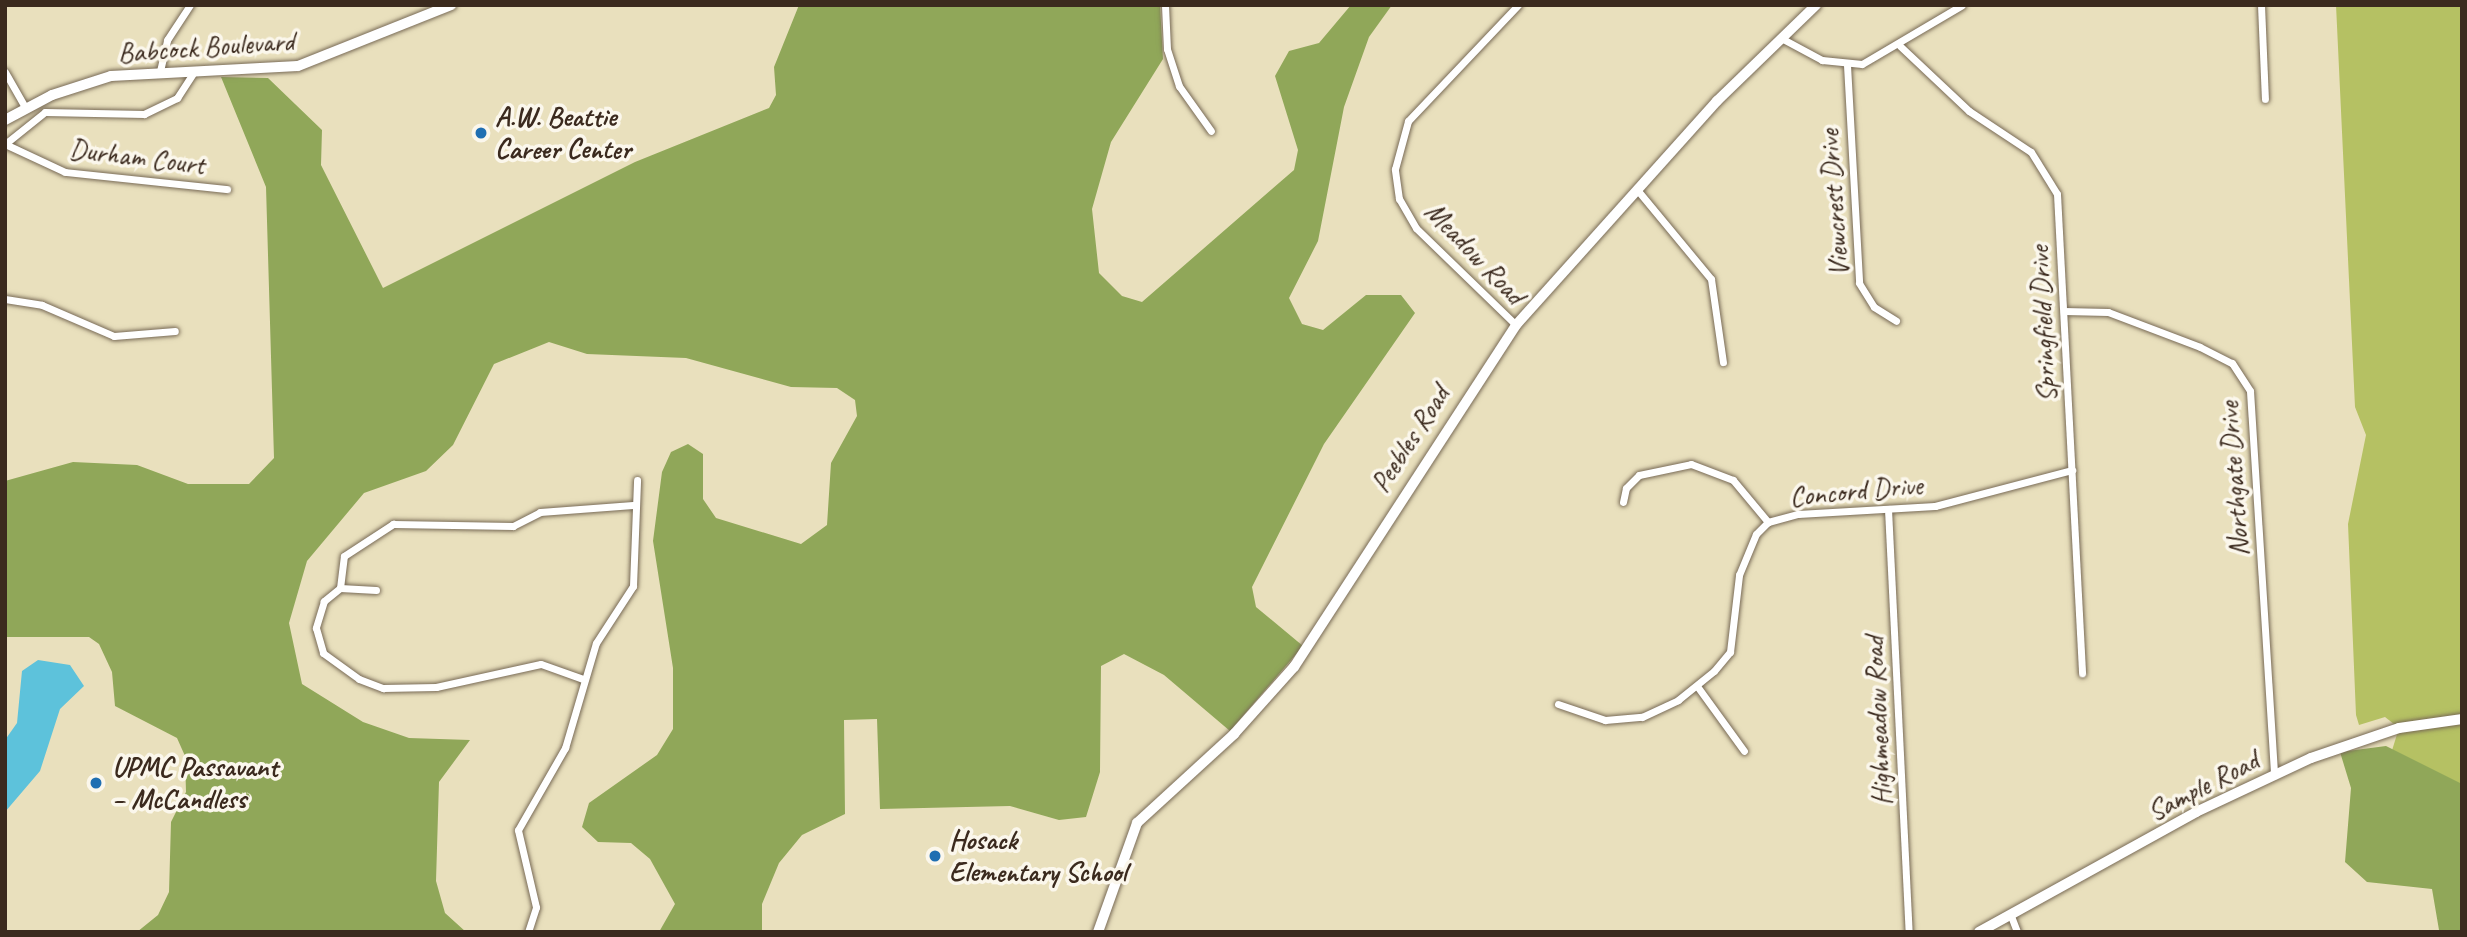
<!DOCTYPE html>
<meta charset="utf-8">
<style>
body{margin:0}
#map{position:relative;width:2467px;height:937px;overflow:hidden;background:#e9e0bd;font-family:Caveat,sans-serif}
div>[style]{position:absolute}
.green>*{inset:0;background:#b5c163}
.forest>*{inset:0;background:#90a759}
.water>*{inset:0;background:#5dc2db}
.roads{filter:drop-shadow(0 0 2px #786a56) drop-shadow(0 0 2px #786a56)}
.street>*{height:7px;margin:-3.5px;padding:0 3.5px;transform-origin:3.5px;border-radius:3.5px;background:#fff}
.secondary>*{height:10px;margin:-5px;padding:0 5px;transform-origin:5px;border-radius:5px;background:#fff}
.dots>*{width:19px;height:19px;translate:-50% -50%;box-sizing:border-box;border:4px solid #fbf7ec;border-radius:50%}
span{translate:-50% -50%;white-space:nowrap;text-align:center;line-height:1.15;-webkit-text-stroke:7px #fbf7ec;paint-order:stroke}
.street-label{font-size:28px;color:#3b2a1e}
.poi-label{font-size:28px;color:#3b2a1e;font-weight:700}
.left{translate:0 -50%;text-align:left}
.frame{position:absolute;inset:0;border:7px solid #3b2a1e;pointer-events:none}
</style>
<div id="map">
<div class="green">
<div style="clip-path:polygon(2336px 5px,2462px 5px,2462px 809px,2389px 760px,2399px 728px,2385px 717px,2359px 725px,2356px 715px,2348px 524px,2366px 435px,2355px 407px)"></div>
</div>
<div class="forest">
<div style="clip-path:polygon(799px 5px,1160px 5px,1163px 59px,1111px 142px,1092px 209px,1099px 273px,1122px 296px,1142px 302px,1294px 170px,1298px 150px,1275px 76px,1289px 51px,1319px 43px,1351px 5px,1392px 5px,1369px 37px,1344px 107px,1318px 241px,1289px 298px,1302px 324px,1323px 330px,1366px 295px,1401px 295px,1415px 313px,1324px 444px,1252px 587px,1256px 607px,1303px 646px,1230px 731px,1164px 675px,1124px 654px,1101px 666px,1100px 772px,1086px 817px,1059px 820px,1010px 806px,880px 809px,877px 719px,844px 720px,845px 814px,802px 835px,779px 863px,762px 904px,762px 932px,659px 932px,675px 904px,650px 859px,631px 843px,598px 842px,582px 827px,589px 803px,657px 755px,673px 729px,673px 668px,653px 541px,662px 472px,671px 452px,688px 444px,703px 454px,703px 499px,716px 518px,801px 544px,827px 525px,831px 463px,857px 416px,855px 400px,837px 388px,791px 387px,686px 358px,587px 354px,549px 342px,494px 364px,453px 445px,426px 471px,364px 493px,307px 561px,289px 623px,302px 684px,363px 722px,409px 738px,470px 740px,439px 782px,436px 881px,445px 913px,466px 932px,137px 932px,158px 915px,169px 892px,171px 822px,186px 792px,185px 756px,177px 738px,115px 706px,112px 672px,99px 644px,89px 637px,5px 637px,5px 481px,73px 462px,137px 465px,188px 484px,249px 484px,274px 458px,266px 187px,221px 77px,268px 78px,322px 130px,321px 165px,383px 288px,635px 162px,769px 108px,776px 95px,774px 67px)"></div>
<div style="clip-path:polygon(2386px 746px,2462px 784px,2462px 932px,2439px 930px,2432px 889px,2367px 882px,2345px 862px,2351px 788px,2340px 752px)"></div>
</div>
<div class="water">
<div style="clip-path:polygon(38px 660px,70px 665px,84px 686px,60px 709px,40px 771px,5px 812px,5px 740px,17px 723px,22px 671px)"></div>
</div>
<div class="roads">
<div class="street">
<div style="left:1165px;top:5px;width:44px;rotate:87.4deg"></div>
<div style="left:1167px;top:49px;width:39px;rotate:72deg"></div>
<div style="left:1179px;top:86px;width:55px;rotate:54.6deg"></div>
<div style="left:2261px;top:5px;width:94px;rotate:87.6deg"></div>
<div style="left:1781px;top:38px;width:47px;rotate:28.2deg"></div>
<div style="left:1822px;top:60px;width:40px;rotate:5.7deg"></div>
<div style="left:1862px;top:64px;width:116px;rotate:-30.5deg"></div>
<div style="left:1900px;top:46px;width:95px;rotate:43.3deg"></div>
<div style="left:1969px;top:111px;width:74px;rotate:33.5deg"></div>
<div style="left:2031px;top:152px;width:49px;rotate:58.2deg"></div>
<div style="left:2057px;top:194px;width:480px;rotate:87deg"></div>
<div style="left:1847px;top:65px;width:218px;rotate:86.8deg"></div>
<div style="left:1859px;top:283px;width:28px;rotate:58deg"></div>
<div style="left:1874px;top:307px;width:26px;rotate:32deg"></div>
<div style="left:160px;top:71px;width:32px;rotate:-77deg"></div>
<div style="left:167px;top:40px;width:42px;rotate:-56.7deg"></div>
<div style="left:5px;top:72px;width:40px;rotate:60.3deg"></div>
<div style="left:5px;top:144px;width:66px;rotate:25deg"></div>
<div style="left:65px;top:172px;width:163px;rotate:6deg"></div>
<div style="left:5px;top:144px;width:51px;rotate:-38.7deg"></div>
<div style="left:45px;top:112px;width:99px;rotate:1.2deg"></div>
<div style="left:144px;top:114px;width:37px;rotate:-26deg"></div>
<div style="left:177px;top:98px;width:33px;rotate:-57deg"></div>
<div style="left:1639px;top:192px;width:113px;rotate:50.4deg"></div>
<div style="left:1711px;top:279px;width:84px;rotate:81.8deg"></div>
<div style="left:5px;top:299px;width:37px;rotate:9deg"></div>
<div style="left:42px;top:305px;width:78px;rotate:23.3deg"></div>
<div style="left:114px;top:336px;width:61px;rotate:-4.7deg"></div>
<div style="left:2064px;top:311px;width:44px;rotate:1.3deg"></div>
<div style="left:2108px;top:312px;width:98px;rotate:20.8deg"></div>
<div style="left:2200px;top:347px;width:36px;rotate:27deg"></div>
<div style="left:2232px;top:363px;width:33px;rotate:57deg"></div>
<div style="left:2250px;top:391px;width:385px;rotate:86.4deg"></div>
<div style="left:1516px;top:325px;width:139px;rotate:-135.9deg"></div>
<div style="left:1416px;top:228px;width:34px;rotate:-120deg"></div>
<div style="left:1399px;top:199px;width:30px;rotate:-98deg"></div>
<div style="left:1395px;top:169px;width:50px;rotate:-74.8deg"></div>
<div style="left:1408px;top:121px;width:160px;rotate:-46.5deg"></div>
<div style="left:1623px;top:502px;width:14px;rotate:-78deg"></div>
<div style="left:1626px;top:488px;width:18px;rotate:-45deg"></div>
<div style="left:1639px;top:475px;width:53px;rotate:-11.9deg"></div>
<div style="left:1691px;top:464px;width:45px;rotate:20.9deg"></div>
<div style="left:1733px;top:480px;width:55px;rotate:50.2deg"></div>
<div style="left:1888px;top:509px;width:424px;rotate:87.2deg"></div>
<div style="left:340px;top:588px;width:32px;rotate:-83deg"></div>
<div style="left:344px;top:556px;width:59px;rotate:-33.1deg"></div>
<div style="left:393px;top:524px;width:120px;rotate:1deg"></div>
<div style="left:513px;top:526px;width:30px;rotate:-27deg"></div>
<div style="left:540px;top:512px;width:93px;rotate:-4.3deg"></div>
<div style="left:376px;top:590px;width:36px;rotate:-177deg"></div>
<div style="left:340px;top:588px;width:21px;rotate:141deg"></div>
<div style="left:324px;top:601px;width:28px;rotate:107deg"></div>
<div style="left:316px;top:628px;width:26px;rotate:74deg"></div>
<div style="left:323px;top:653px;width:44px;rotate:35.8deg"></div>
<div style="left:359px;top:679px;width:26px;rotate:21deg"></div>
<div style="left:383px;top:688px;width:53px;rotate:-1.1deg"></div>
<div style="left:436px;top:687px;width:107px;rotate:-12.4deg"></div>
<div style="left:541px;top:664px;width:45px;rotate:19.7deg"></div>
<div style="left:1697px;top:686px;width:80px;rotate:54.1deg"></div>
<div style="left:1558px;top:704px;width:50px;rotate:18.8deg"></div>
<div style="left:1605px;top:720px;width:37px;rotate:-5deg"></div>
<div style="left:1642px;top:717px;width:40px;rotate:-25deg"></div>
<div style="left:1678px;top:700px;width:46px;rotate:-38.9deg"></div>
<div style="left:1714px;top:671px;width:25px;rotate:-50deg"></div>
<div style="left:1730px;top:652px;width:78px;rotate:-83.3deg"></div>
<div style="left:1739px;top:575px;width:44px;rotate:-67.5deg"></div>
<div style="left:1756px;top:534px;width:17px;rotate:-45deg"></div>
<div style="left:1768px;top:522px;width:31px;rotate:-15deg"></div>
<div style="left:1798px;top:514px;width:137px;rotate:-3.3deg"></div>
<div style="left:1935px;top:506px;width:142px;rotate:-14.7deg"></div>
<div style="left:2011px;top:916px;width:17px;rotate:69deg"></div>
<div style="left:528px;top:932px;width:26px;rotate:-72deg"></div>
<div style="left:536px;top:907px;width:79px;rotate:-103.2deg"></div>
<div style="left:518px;top:830px;width:95px;rotate:-60.2deg"></div>
<div style="left:565px;top:748px;width:109px;rotate:-73.6deg"></div>
<div style="left:596px;top:643px;width:68px;rotate:-57deg"></div>
<div style="left:633px;top:586px;width:106px;rotate:-87.8deg"></div>
</div>
<div class="secondary">
<div style="left:5px;top:120px;width:53px;rotate:-28deg"></div>
<div style="left:52px;top:95px;width:62px;rotate:-17.9deg"></div>
<div style="left:111px;top:76px;width:187px;rotate:-3.1deg"></div>
<div style="left:298px;top:66px;width:165px;rotate:-21.7deg"></div>
<div style="left:1098px;top:932px;width:116px;rotate:-70.3deg"></div>
<div style="left:1137px;top:823px;width:132px;rotate:-42.5deg"></div>
<div style="left:1234px;top:734px;width:90px;rotate:-48.2deg"></div>
<div style="left:1294px;top:667px;width:408px;rotate:-57deg"></div>
<div style="left:1516px;top:325px;width:301px;rotate:-48.1deg"></div>
<div style="left:1717px;top:101px;width:138px;rotate:-44.1deg"></div>
<div style="left:1979px;top:932px;width:248px;rotate:-28.9deg"></div>
<div style="left:2196px;top:812px;width:127px;rotate:-25.2deg"></div>
<div style="left:2311px;top:758px;width:93px;rotate:-18.8deg"></div>
<div style="left:2399px;top:728px;width:64px;rotate:-8.1deg"></div>
</div>
</div>
<div class="dots">
<div style="left:481px;top:133px;background:#1f6fb2"></div>
<div style="left:96px;top:783px;background:#1f6fb2"></div>
<div style="left:935px;top:856px;background:#1f6fb2"></div>
</div>
<div class="street-label">
<span style="left:206px;top:47px;rotate:-4deg">Babcock Boulevard</span>
<span style="left:137px;top:157px;rotate:7deg">Durham Court</span>
<span style="left:1834px;top:203px;rotate:-94deg">Viewcrest Drive</span>
<span style="left:1475px;top:253px;rotate:46deg">Meadow Road</span>
<span style="left:2043px;top:324px;rotate:-93deg">Springfield Drive</span>
<span style="left:1410px;top:439px;rotate:-57deg">Peebles Road</span>
<span style="left:2234px;top:479px;rotate:-94deg">Northgate Drive</span>
<span style="left:1856px;top:491px;rotate:-5deg">Concord Drive</span>
<span style="left:1878px;top:721px;rotate:-93deg">Highmeadow Road</span>
<span style="left:2203px;top:786px;rotate:-27deg">Sample Road</span>
</div>
<div class="poi-label">
<span class="left" style="left:495px;top:133px">A.W. Beattie<br>Career Center</span>
<span class="left" style="left:112px;top:783px">UPMC Passavant<br>– McCandless</span>
<span class="left" style="left:949px;top:856px">Hosack<br>Elementary School</span>
</div>
<div class="frame"></div>
</div>
